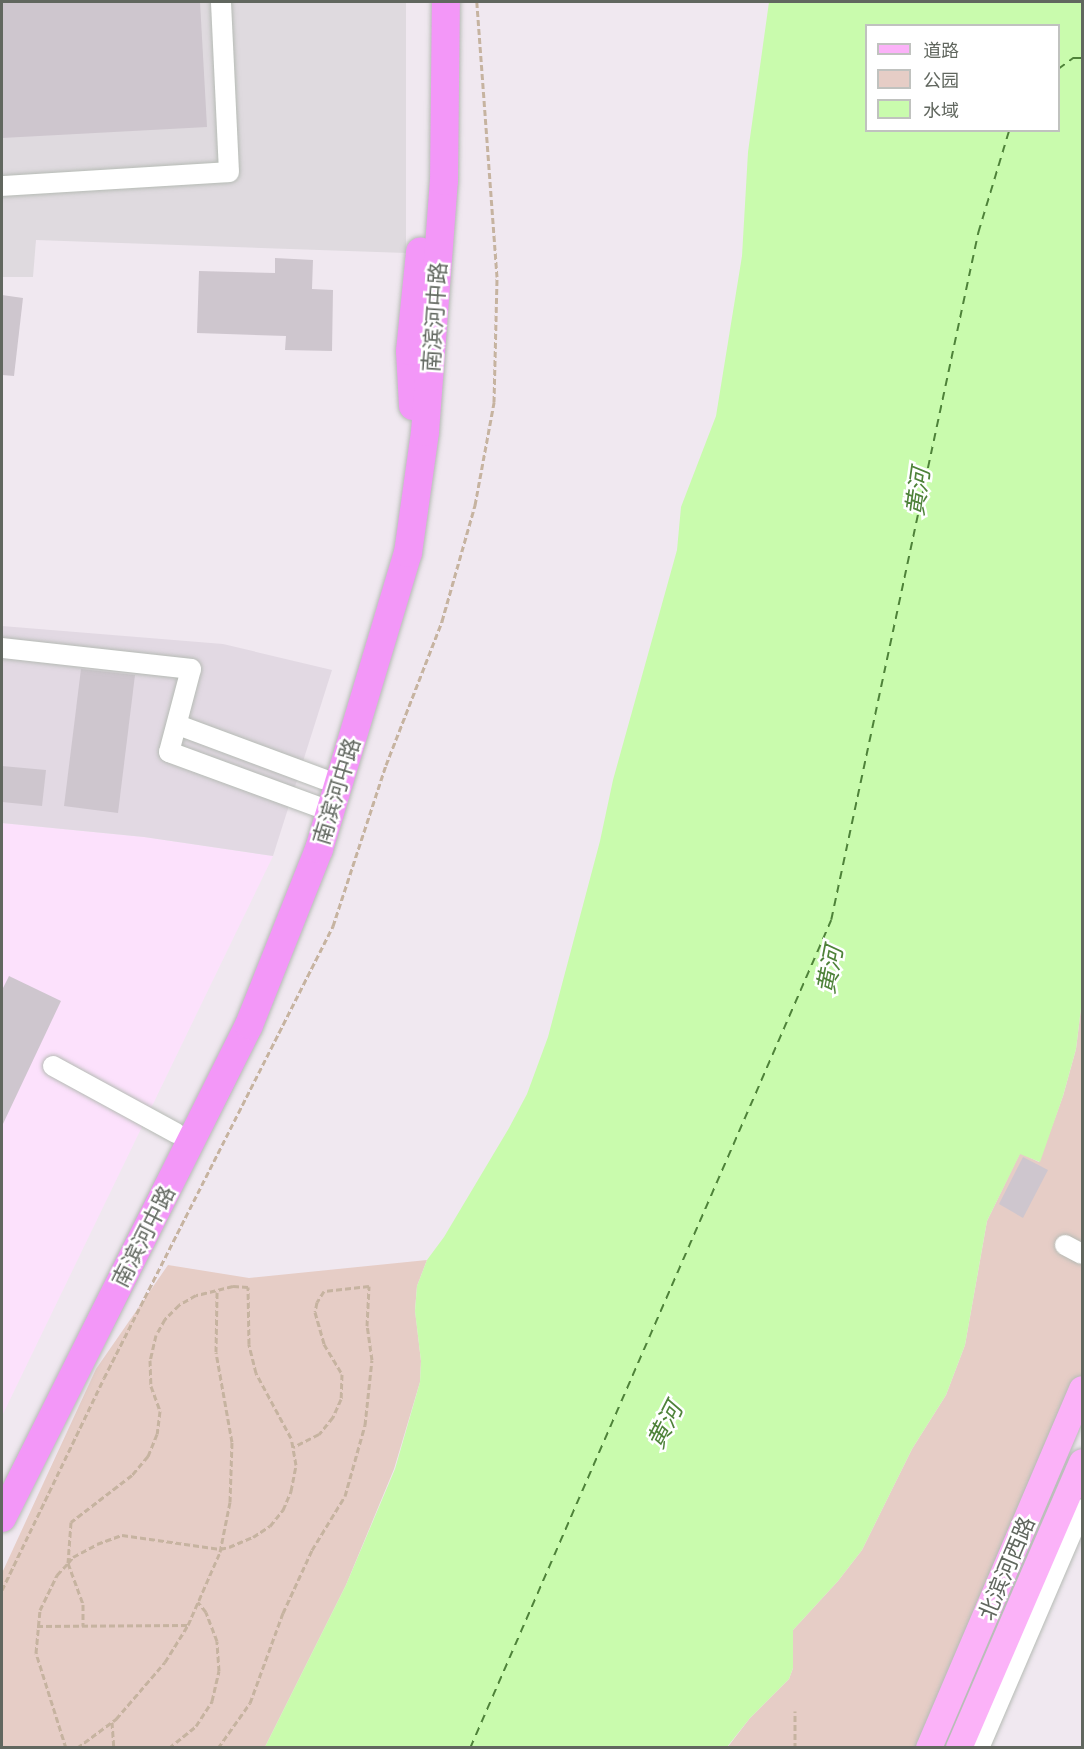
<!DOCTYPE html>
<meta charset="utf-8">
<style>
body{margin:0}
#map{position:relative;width:1084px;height:1749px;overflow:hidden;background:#f0e8f0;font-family:Commissioner,"Noto Sans SC",sans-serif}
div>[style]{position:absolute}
.commercial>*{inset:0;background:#fce1fc}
.industrial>*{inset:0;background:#dfdadf}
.education>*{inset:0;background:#e2d9e3}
.green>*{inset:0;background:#e6cdc6}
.water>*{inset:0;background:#c9fbad}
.ferry>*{height:1.5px;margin-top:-0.75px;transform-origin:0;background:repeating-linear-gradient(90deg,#4e8239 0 8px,transparent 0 14px)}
.building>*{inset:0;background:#cec6ce}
.path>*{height:3px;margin-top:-1.5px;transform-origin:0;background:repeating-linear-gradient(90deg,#c6b3a0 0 6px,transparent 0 9px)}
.roads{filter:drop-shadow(0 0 2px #b6bbb5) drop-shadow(0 0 2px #b6bbb5)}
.minor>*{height:20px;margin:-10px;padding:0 10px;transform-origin:10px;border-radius:10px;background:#fff}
.major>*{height:26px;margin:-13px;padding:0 13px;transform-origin:13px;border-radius:13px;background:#fbb2f8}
.highway>*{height:28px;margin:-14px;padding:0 14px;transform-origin:14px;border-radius:14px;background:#f397f8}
span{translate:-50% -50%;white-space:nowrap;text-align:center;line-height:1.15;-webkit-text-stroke:5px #fff;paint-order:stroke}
.street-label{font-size:22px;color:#61675f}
.water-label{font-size:24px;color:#4e8239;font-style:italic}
.frame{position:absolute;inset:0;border:3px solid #61675f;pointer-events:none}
.legend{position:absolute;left:865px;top:24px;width:195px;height:108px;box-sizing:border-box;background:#fff;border:2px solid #c0c2bf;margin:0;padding:8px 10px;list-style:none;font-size:18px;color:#61675f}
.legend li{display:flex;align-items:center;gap:12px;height:30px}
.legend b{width:30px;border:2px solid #c0c2bf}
</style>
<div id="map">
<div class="commercial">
<div style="clip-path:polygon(2px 823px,144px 837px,273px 856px,2px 1416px)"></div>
</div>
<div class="industrial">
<div style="clip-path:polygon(2px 2px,406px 2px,406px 253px,36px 240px,33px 277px,2px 277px)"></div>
</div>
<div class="education">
<div style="clip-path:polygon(2px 626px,223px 644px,332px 670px,273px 856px,144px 837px,2px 823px)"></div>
</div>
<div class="green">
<div style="clip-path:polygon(1082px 1000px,1082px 1389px,929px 1747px,727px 1748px,750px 1718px,789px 1679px,793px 1668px,793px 1630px,838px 1581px,862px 1550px,912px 1449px,946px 1395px,965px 1345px,987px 1221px,1020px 1153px,1039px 1162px,1063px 1096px,1076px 1049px)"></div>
<div style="clip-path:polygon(427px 1260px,417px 1286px,415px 1310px,421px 1361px,420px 1382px,394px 1469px,346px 1585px,265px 1747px,2px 1748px,2px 1573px,96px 1369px,168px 1265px,249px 1278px)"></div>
</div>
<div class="water">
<div style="clip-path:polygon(evenodd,769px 2px,1082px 2px,1082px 1000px,1076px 1049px,1063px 1096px,1040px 1162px,1020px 1154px,987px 1221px,965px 1345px,946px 1395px,912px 1449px,862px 1550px,838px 1581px,793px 1630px,793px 1668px,789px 1679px,750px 1718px,727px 1747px,265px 1747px,346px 1585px,395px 1469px,420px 1382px,421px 1361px,415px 1311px,417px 1286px,427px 1260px,444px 1237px,509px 1128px,527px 1094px,548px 1037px,600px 841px,613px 780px,677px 550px,681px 507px,716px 416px,742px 256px,748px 152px,769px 2px,866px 26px,1058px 26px,1058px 130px,866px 130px,866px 26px)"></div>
</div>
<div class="ferry">
<div style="left:1058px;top:69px;width:19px;rotate:-36deg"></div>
<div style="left:1073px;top:58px;width:9px"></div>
<div style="left:470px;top:1748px;width:903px;rotate:-66.44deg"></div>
<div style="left:831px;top:920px;width:703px;rotate:-77.92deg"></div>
<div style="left:978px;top:233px;width:108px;rotate:-73.2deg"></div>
</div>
<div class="building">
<div style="clip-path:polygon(2px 2px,200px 2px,207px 127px,2px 138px)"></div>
<div style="clip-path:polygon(275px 258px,313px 260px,312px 289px,333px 290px,332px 351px,285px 350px,286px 336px,197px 333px,199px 271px,275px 273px)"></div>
<div style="clip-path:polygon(2px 295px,23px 298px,14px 376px,2px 375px)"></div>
<div style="clip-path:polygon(81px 669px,135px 675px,118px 813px,64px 806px)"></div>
<div style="clip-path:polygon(2px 766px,46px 770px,42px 806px,2px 802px)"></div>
<div style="clip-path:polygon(9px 976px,61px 1001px,2px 1126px,2px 990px)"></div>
<div style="clip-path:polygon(1023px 1157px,1048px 1170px,1023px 1218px,999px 1204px)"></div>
</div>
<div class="path">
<div style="left:2px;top:1590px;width:235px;rotate:-64.3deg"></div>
<div style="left:104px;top:1378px;width:507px;rotate:-63.13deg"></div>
<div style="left:333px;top:926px;width:169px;rotate:-71.8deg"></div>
<div style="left:386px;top:765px;width:155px;rotate:-68.7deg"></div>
<div style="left:442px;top:621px;width:121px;rotate:-74.1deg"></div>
<div style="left:475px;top:505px;width:105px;rotate:-79.5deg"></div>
<div style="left:494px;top:402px;width:125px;rotate:-88.6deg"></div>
<div style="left:497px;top:277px;width:276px;rotate:-94.2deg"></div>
<div style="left:37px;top:1626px;width:151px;rotate:-0.4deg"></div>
<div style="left:112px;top:1722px;width:26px;rotate:86deg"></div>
<div style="left:66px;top:1748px;width:100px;rotate:-107.5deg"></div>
<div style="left:36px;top:1653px;width:43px;rotate:-84.7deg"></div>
<div style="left:40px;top:1610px;width:39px;rotate:-64deg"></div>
<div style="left:57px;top:1575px;width:16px;rotate:-47deg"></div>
<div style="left:68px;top:1563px;width:8px;rotate:-50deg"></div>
<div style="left:73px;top:1557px;width:27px;rotate:-28deg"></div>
<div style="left:97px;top:1544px;width:27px;rotate:-20deg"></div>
<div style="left:122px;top:1535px;width:99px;rotate:8.1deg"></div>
<div style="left:220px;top:1549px;width:9px;rotate:-13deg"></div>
<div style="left:229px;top:1547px;width:26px;rotate:-23deg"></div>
<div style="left:253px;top:1537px;width:20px;rotate:-33deg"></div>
<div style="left:270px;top:1526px;width:21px;rotate:-51deg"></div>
<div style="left:283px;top:1510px;width:21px;rotate:-67deg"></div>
<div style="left:291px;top:1491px;width:26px;rotate:-79deg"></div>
<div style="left:296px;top:1465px;width:27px;rotate:-100deg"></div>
<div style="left:291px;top:1438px;width:74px;rotate:-118.3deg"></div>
<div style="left:256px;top:1373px;width:30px;rotate:-104deg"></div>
<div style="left:249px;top:1344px;width:57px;rotate:-91deg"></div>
<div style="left:248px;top:1287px;width:15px;rotate:-176deg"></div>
<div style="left:233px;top:1286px;width:38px;rotate:166deg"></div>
<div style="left:196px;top:1295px;width:20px;rotate:150deg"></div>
<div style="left:179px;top:1305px;width:20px;rotate:135deg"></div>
<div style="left:165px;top:1319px;width:18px;rotate:119deg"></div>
<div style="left:156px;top:1335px;width:26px;rotate:103deg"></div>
<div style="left:150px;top:1360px;width:26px;rotate:88deg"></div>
<div style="left:151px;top:1386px;width:27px;rotate:70deg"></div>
<div style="left:160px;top:1411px;width:23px;rotate:97deg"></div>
<div style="left:157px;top:1434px;width:24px;rotate:112deg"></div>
<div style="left:148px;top:1456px;width:25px;rotate:130deg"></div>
<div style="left:132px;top:1475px;width:77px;rotate:142.4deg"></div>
<div style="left:71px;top:1522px;width:41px;rotate:94.2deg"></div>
<div style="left:68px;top:1563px;width:44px;rotate:69.9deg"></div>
<div style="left:83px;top:1604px;width:22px;rotate:90deg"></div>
<div style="left:77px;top:1748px;width:49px;rotate:-36.6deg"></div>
<div style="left:116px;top:1719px;width:75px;rotate:-49.3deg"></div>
<div style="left:165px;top:1662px;width:44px;rotate:-58.1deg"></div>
<div style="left:188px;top:1625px;width:80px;rotate:-66.3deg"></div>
<div style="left:220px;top:1552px;width:51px;rotate:-78.7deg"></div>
<div style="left:230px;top:1502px;width:60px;rotate:-88.1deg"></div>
<div style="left:232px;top:1442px;width:91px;rotate:-100.1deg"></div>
<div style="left:216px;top:1352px;width:60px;rotate:-89deg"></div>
<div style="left:169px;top:1748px;width:35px;rotate:-39deg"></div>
<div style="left:196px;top:1726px;width:30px;rotate:-57deg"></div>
<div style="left:212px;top:1701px;width:31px;rotate:-77deg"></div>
<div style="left:219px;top:1671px;width:30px;rotate:-94deg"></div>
<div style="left:217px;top:1641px;width:31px;rotate:-111deg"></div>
<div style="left:206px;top:1612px;width:13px;rotate:-129deg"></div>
<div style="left:218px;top:1748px;width:55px;rotate:-54.6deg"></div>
<div style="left:250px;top:1703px;width:96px;rotate:-69.9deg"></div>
<div style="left:283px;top:1613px;width:69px;rotate:-65.3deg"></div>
<div style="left:312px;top:1550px;width:63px;rotate:-58.6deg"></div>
<div style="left:345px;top:1496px;width:74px;rotate:-74.3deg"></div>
<div style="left:365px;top:1425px;width:65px;rotate:-83.9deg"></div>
<div style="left:372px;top:1360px;width:34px;rotate:-98deg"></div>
<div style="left:367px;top:1326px;width:40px;rotate:-87.1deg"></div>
<div style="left:369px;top:1286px;width:45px;rotate:173.7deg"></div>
<div style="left:324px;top:1291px;width:13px;rotate:122deg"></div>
<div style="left:317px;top:1302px;width:10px;rotate:101deg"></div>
<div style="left:315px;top:1312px;width:33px;rotate:74deg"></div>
<div style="left:324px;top:1344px;width:35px;rotate:59deg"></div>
<div style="left:342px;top:1374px;width:25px;rotate:92deg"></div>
<div style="left:341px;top:1399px;width:20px;rotate:114deg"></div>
<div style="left:333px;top:1417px;width:22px;rotate:129deg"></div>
<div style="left:319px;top:1434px;width:29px;rotate:153deg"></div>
<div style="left:795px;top:1748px;width:37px;rotate:-90deg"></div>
</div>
<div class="roads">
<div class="minor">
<div style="left:2px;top:186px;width:227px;rotate:-3.5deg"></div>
<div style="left:229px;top:172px;width:170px;rotate:-92.7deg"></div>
<div style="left:2px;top:648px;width:190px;rotate:6.3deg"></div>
<div style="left:191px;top:669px;width:86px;rotate:104.8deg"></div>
<div style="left:169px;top:752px;width:157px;rotate:20.2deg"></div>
<div style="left:178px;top:725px;width:155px;rotate:20.4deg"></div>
<div style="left:53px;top:1066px;width:140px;rotate:28.6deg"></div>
<div style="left:1065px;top:1245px;width:19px;rotate:28deg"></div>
<div style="left:979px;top:1748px;width:260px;rotate:-66.7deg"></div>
</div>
<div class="major">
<div style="left:929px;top:1748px;width:390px;rotate:-66.9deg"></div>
<div style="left:959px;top:1748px;width:311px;rotate:-66.7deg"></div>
</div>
<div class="highway">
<div style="left:413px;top:406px;width:55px;rotate:-93.1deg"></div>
<div style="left:410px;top:351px;width:100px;rotate:-84.2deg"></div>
<div style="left:2px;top:1518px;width:551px;rotate:-63.39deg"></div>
<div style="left:249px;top:1025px;width:189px;rotate:-68.3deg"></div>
<div style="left:319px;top:849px;width:309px;rotate:-73.3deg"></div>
<div style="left:408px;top:553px;width:122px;rotate:-82deg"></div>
<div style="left:425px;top:432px;width:252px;rotate:-85.7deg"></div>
<div style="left:444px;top:181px;width:179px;rotate:-89.4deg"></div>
</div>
</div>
<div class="street-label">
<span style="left:434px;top:317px;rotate:-86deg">南滨河中路</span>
<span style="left:336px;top:791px;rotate:-73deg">南滨河中路</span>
<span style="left:143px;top:1236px;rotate:-63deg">南滨河中路</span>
<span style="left:1006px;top:1568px;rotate:-67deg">北滨河西路</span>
</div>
<div class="water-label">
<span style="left:917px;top:492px;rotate:-82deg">黄河</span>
<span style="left:829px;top:970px;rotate:-79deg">黄河</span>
<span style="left:664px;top:1425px;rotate:-63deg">黄河</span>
</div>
<div class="frame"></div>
<ul class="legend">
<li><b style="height:8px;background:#fbb2f8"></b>道路</li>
<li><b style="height:16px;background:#e6cdc6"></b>公园</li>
<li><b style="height:16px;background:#c9fbad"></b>水域</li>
</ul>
</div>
